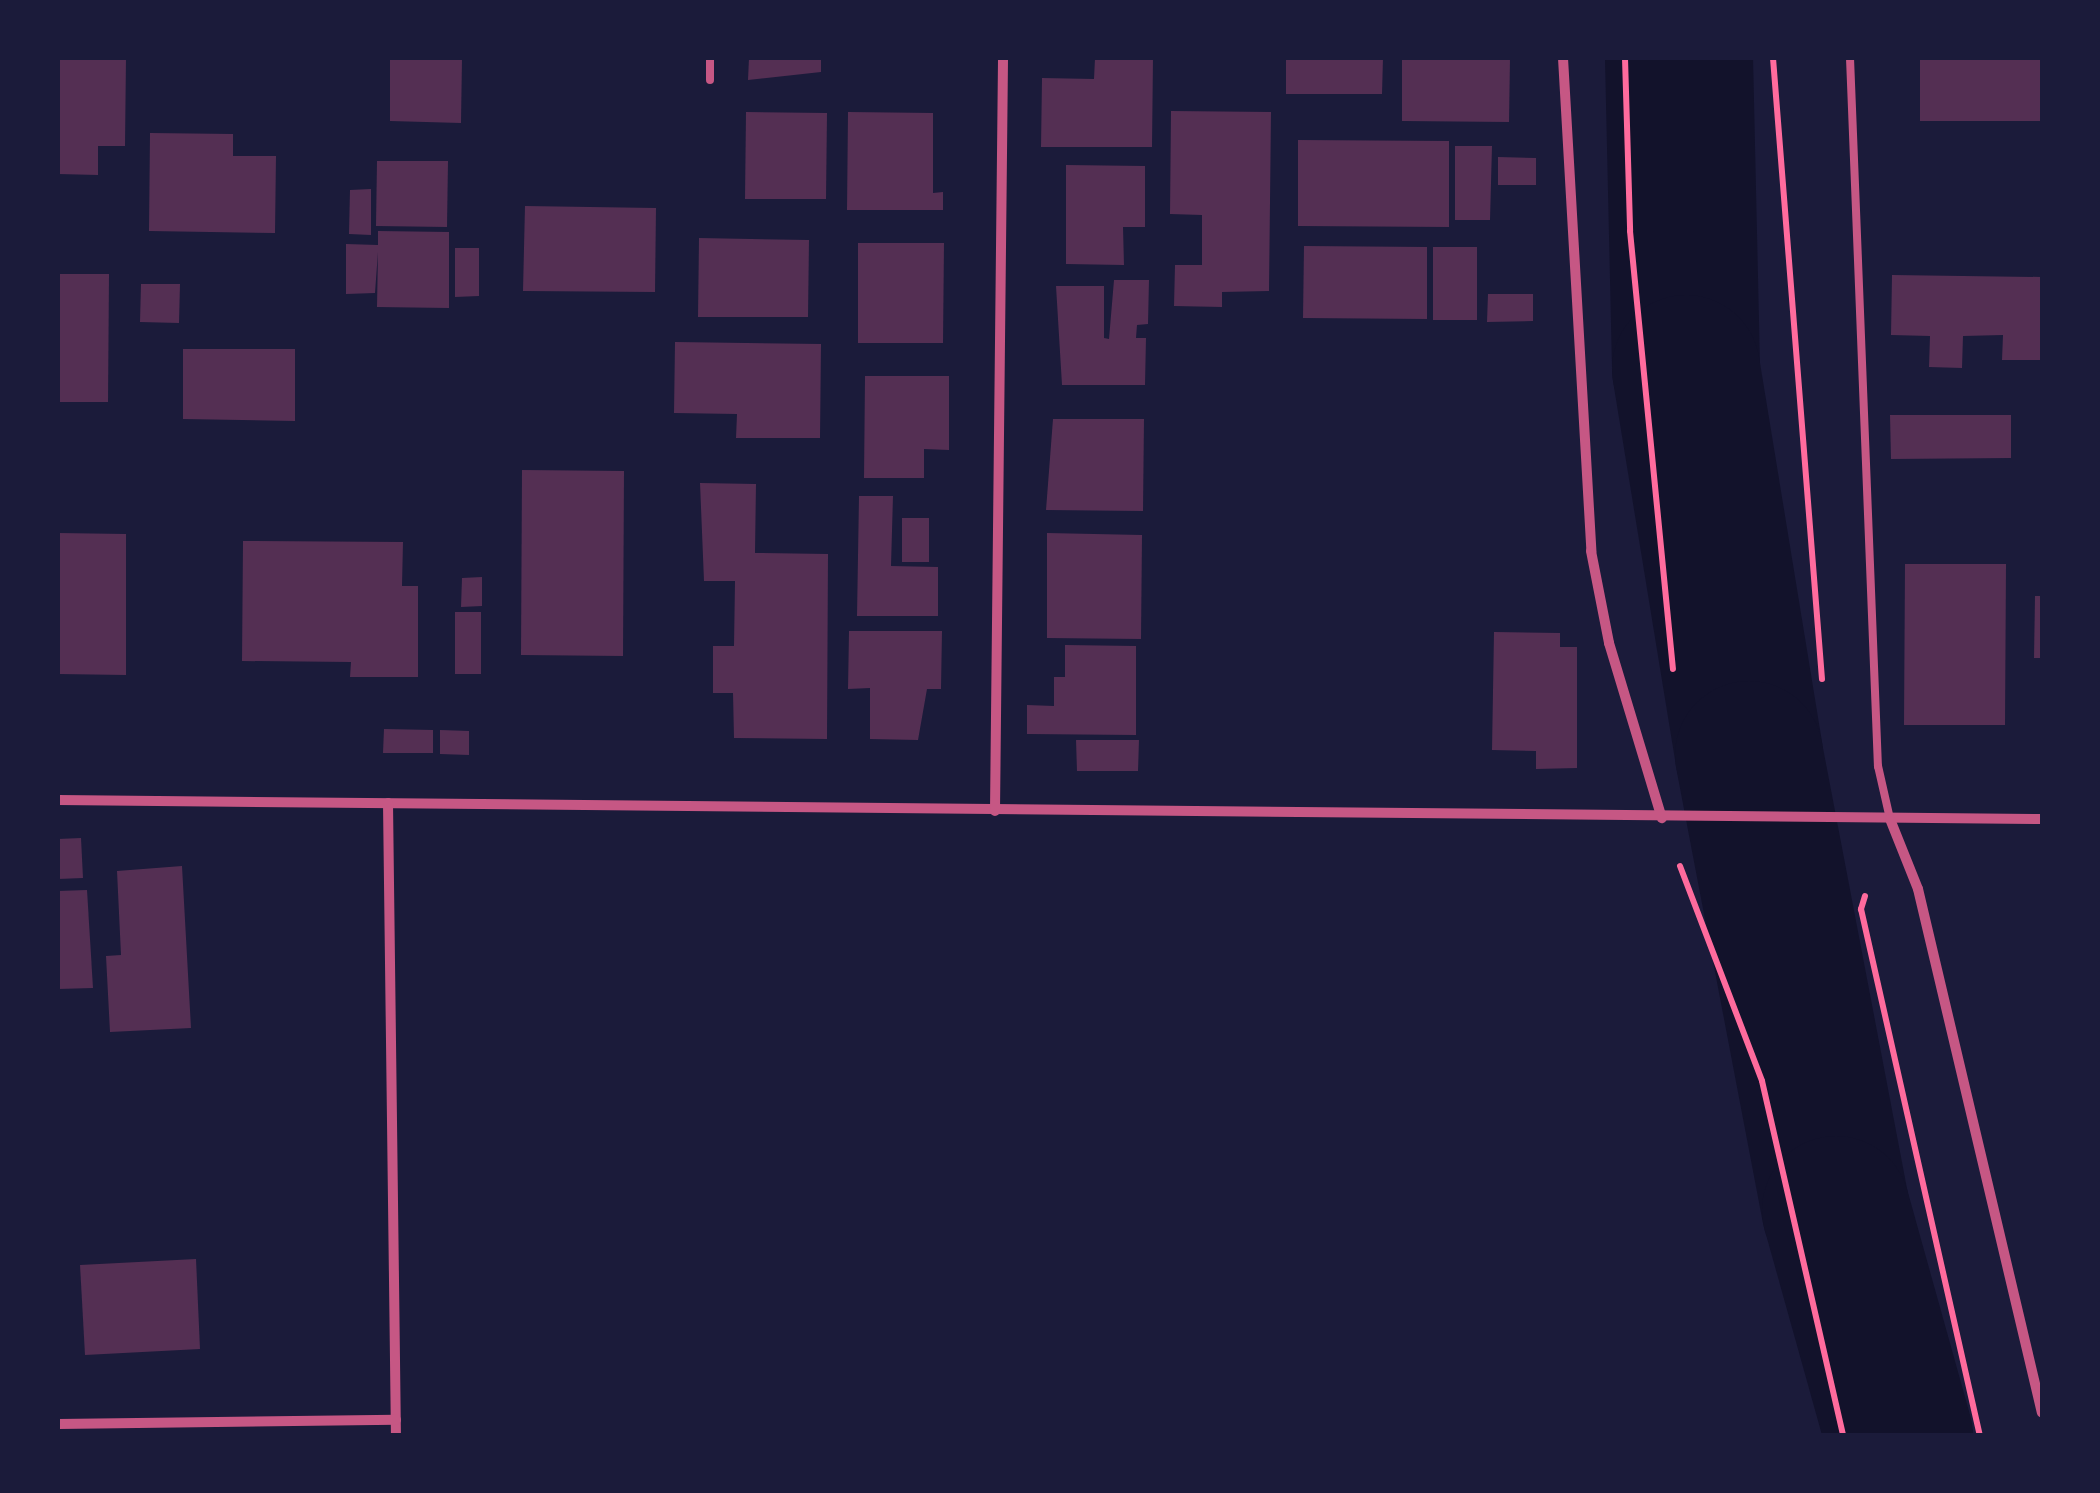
<!DOCTYPE html>
<style>
body{margin:0}
#map{position:relative;width:2100px;height:1493px;overflow:hidden;background:#1b1b3a;font-family:"PT Sans Narrow",sans-serif}
div>[style]{position:absolute}
.river>*{height:148px;margin:-74px;padding:0 74px;transform-origin:74px;border-radius:74px;background:#12122b}
.building>*{inset:0;background:#542f53}
.path>*{height:6px;margin:-3px;padding:0 3px;transform-origin:3px;border-radius:3px;background:#ff6b9d}
.service>*{height:8px;margin:-4px;padding:0 4px;transform-origin:4px;border-radius:4px;background:#c65784}
.minor>*{height:10px;margin:-5px;padding:0 5px;transform-origin:5px;border-radius:5px;background:#c65784}
span{translate:-50% -50%;white-space:nowrap;text-align:center;line-height:1.15;-webkit-text-stroke:10px #1b1b3a;paint-order:stroke}
.frame{position:absolute;inset:0;border:60px solid #1b1b3a;pointer-events:none}
</style>
<div id="map">
<div class="river">
<div style="left:1679px;top:58px;width:311px;rotate:88.7deg"></div>
<div style="left:1686px;top:369px;width:391px;rotate:80.7deg"></div>
<div style="left:1749px;top:755px;width:463px;rotate:79.2deg"></div>
<div style="left:1836px;top:1210px;width:235px;rotate:74.4deg"></div>
</div>
<div class="building">
<div style="clip-path:polygon(58px 58px,126px 58px,125px 146px,98px 146px,98px 175px,58px 174px)"></div>
<div style="clip-path:polygon(390px 58px,462px 58px,461px 123px,390px 121px)"></div>
<div style="clip-path:polygon(749px 58px,821px 58px,821px 72px,748px 80px)"></div>
<div style="clip-path:polygon(1095px 58px,1153px 58px,1152px 147px,1041px 147px,1042px 78px,1094px 79px)"></div>
<div style="clip-path:polygon(1286px 58px,1383px 58px,1382px 94px,1286px 94px)"></div>
<div style="clip-path:polygon(1402px 58px,1510px 58px,1509px 122px,1402px 121px)"></div>
<div style="clip-path:polygon(1920px 58px,2042px 58px,2042px 121px,1920px 121px)"></div>
<div style="clip-path:polygon(1171px 111px,1271px 112px,1269px 291px,1222px 292px,1222px 307px,1174px 306px,1175px 265px,1202px 265px,1202px 215px,1170px 214px)"></div>
<div style="clip-path:polygon(746px 112px,827px 113px,826px 199px,745px 199px)"></div>
<div style="clip-path:polygon(848px 112px,933px 113px,933px 193px,943px 192px,943px 210px,847px 210px)"></div>
<div style="clip-path:polygon(150px 133px,233px 134px,233px 156px,276px 156px,275px 233px,149px 231px)"></div>
<div style="clip-path:polygon(1298px 140px,1449px 141px,1449px 227px,1298px 226px)"></div>
<div style="clip-path:polygon(1455px 146px,1492px 146px,1490px 220px,1455px 220px)"></div>
<div style="clip-path:polygon(1498px 157px,1536px 158px,1536px 185px,1498px 185px)"></div>
<div style="clip-path:polygon(377px 161px,448px 161px,447px 227px,376px 226px)"></div>
<div style="clip-path:polygon(1066px 165px,1145px 166px,1145px 227px,1123px 227px,1124px 265px,1066px 264px)"></div>
<div style="clip-path:polygon(371px 189px,371px 235px,349px 234px,350px 190px)"></div>
<div style="clip-path:polygon(525px 206px,656px 208px,655px 292px,523px 291px)"></div>
<div style="clip-path:polygon(378px 231px,449px 232px,449px 308px,377px 307px,378px 252px,375px 293px,346px 294px,346px 244px,378px 245px)"></div>
<div style="clip-path:polygon(699px 238px,809px 240px,808px 317px,698px 317px)"></div>
<div style="clip-path:polygon(858px 243px,944px 243px,943px 343px,858px 343px)"></div>
<div style="clip-path:polygon(1304px 246px,1427px 247px,1427px 319px,1303px 318px)"></div>
<div style="clip-path:polygon(1433px 247px,1477px 247px,1477px 320px,1433px 320px)"></div>
<div style="clip-path:polygon(455px 248px,479px 248px,479px 296px,455px 297px)"></div>
<div style="clip-path:polygon(58px 274px,109px 274px,108px 402px,58px 402px)"></div>
<div style="clip-path:polygon(1892px 275px,2042px 277px,2042px 360px,2002px 360px,2003px 335px,1963px 336px,1962px 368px,1929px 367px,1930px 336px,1891px 335px)"></div>
<div style="clip-path:polygon(1114px 280px,1149px 280px,1148px 324px,1137px 325px,1136px 338px,1146px 338px,1145px 385px,1062px 385px,1056px 286px,1104px 286px,1104px 338px,1109px 339px)"></div>
<div style="clip-path:polygon(141px 284px,180px 284px,179px 323px,140px 322px)"></div>
<div style="clip-path:polygon(1488px 294px,1533px 294px,1533px 321px,1487px 322px)"></div>
<div style="clip-path:polygon(675px 342px,821px 344px,820px 438px,736px 438px,737px 414px,674px 413px)"></div>
<div style="clip-path:polygon(183px 349px,295px 349px,295px 421px,183px 419px)"></div>
<div style="clip-path:polygon(865px 376px,949px 376px,949px 450px,924px 449px,924px 478px,864px 478px)"></div>
<div style="clip-path:polygon(1890px 415px,2011px 415px,2011px 458px,1891px 459px)"></div>
<div style="clip-path:polygon(1053px 419px,1144px 419px,1143px 511px,1046px 510px)"></div>
<div style="clip-path:polygon(522px 470px,624px 471px,623px 656px,521px 655px)"></div>
<div style="clip-path:polygon(700px 483px,756px 484px,755px 553px,828px 554px,827px 739px,734px 738px,733px 693px,713px 693px,713px 646px,734px 646px,735px 581px,704px 581px)"></div>
<div style="clip-path:polygon(859px 496px,893px 496px,891px 566px,938px 567px,938px 616px,857px 616px)"></div>
<div style="clip-path:polygon(902px 518px,929px 518px,929px 562px,902px 562px)"></div>
<div style="clip-path:polygon(58px 533px,126px 534px,126px 675px,58px 674px)"></div>
<div style="clip-path:polygon(1047px 533px,1142px 535px,1141px 639px,1047px 638px)"></div>
<div style="clip-path:polygon(243px 541px,403px 542px,402px 586px,418px 586px,418px 677px,350px 677px,351px 662px,242px 661px)"></div>
<div style="clip-path:polygon(1905px 564px,2006px 564px,2005px 725px,1904px 725px)"></div>
<div style="clip-path:polygon(482px 577px,482px 606px,461px 607px,462px 578px)"></div>
<div style="clip-path:polygon(2035px 596px,2042px 596px,2042px 658px,2034px 658px)"></div>
<div style="clip-path:polygon(455px 612px,481px 612px,481px 674px,455px 674px)"></div>
<div style="clip-path:polygon(849px 631px,942px 631px,941px 689px,927px 689px,918px 740px,870px 739px,870px 688px,848px 689px)"></div>
<div style="clip-path:polygon(1494px 632px,1560px 633px,1560px 647px,1577px 647px,1577px 768px,1536px 769px,1536px 751px,1492px 750px)"></div>
<div style="clip-path:polygon(1065px 645px,1136px 646px,1136px 735px,1027px 734px,1027px 705px,1054px 706px,1054px 677px,1065px 677px)"></div>
<div style="clip-path:polygon(384px 729px,433px 730px,433px 753px,383px 753px)"></div>
<div style="clip-path:polygon(440px 730px,469px 731px,469px 755px,440px 754px)"></div>
<div style="clip-path:polygon(1076px 740px,1139px 740px,1138px 771px,1077px 771px)"></div>
<div style="clip-path:polygon(81px 838px,83px 878px,58px 879px,58px 839px)"></div>
<div style="clip-path:polygon(182px 866px,191px 1028px,110px 1032px,106px 956px,121px 955px,117px 871px)"></div>
<div style="clip-path:polygon(87px 890px,93px 988px,58px 989px,58px 891px)"></div>
<div style="clip-path:polygon(196px 1259px,200px 1349px,85px 1355px,80px 1265px)"></div>
</div>
<div class="path">
<div style="left:1625px;top:58px;width:173px;rotate:88.3deg"></div>
<div style="left:1630px;top:231px;width:440px;rotate:84.4deg"></div>
<div style="left:1773px;top:58px;width:623px;rotate:85.49deg"></div>
<div style="left:1680px;top:866px;width:230px;rotate:69.1deg"></div>
<div style="left:1762px;top:1081px;width:364px;rotate:77.1deg"></div>
<div style="left:1865px;top:896px;width:14px;rotate:107deg"></div>
<div style="left:1861px;top:909px;width:540px;rotate:77.28deg"></div>
</div>
<div class="service">
<div style="left:1850px;top:58px;width:709px;rotate:87.74deg"></div>
<div style="left:1878px;top:766px;width:54px;rotate:77.2deg"></div>
<div style="left:710px;top:80px;width:22px;rotate:-90deg"></div>
</div>
<div class="minor">
<div style="left:1563px;top:58px;width:494px;rotate:86.7deg"></div>
<div style="left:1591px;top:551px;width:94px;rotate:78.9deg"></div>
<div style="left:1609px;top:643px;width:183px;rotate:73.2deg"></div>
<div style="left:58px;top:800px;width:1984px;rotate:0.55deg"></div>
<div style="left:388px;top:803px;width:633px;rotate:89.28deg"></div>
<div style="left:995px;top:811px;width:753px;rotate:-89.39deg"></div>
<div style="left:1890px;top:819px;width:75px;rotate:68.2deg"></div>
<div style="left:1918px;top:889px;width:538px;rotate:76.69deg"></div>
<div style="left:58px;top:1424px;width:338px;rotate:-0.7deg"></div>
</div>
<div class="frame"></div>
</div>
